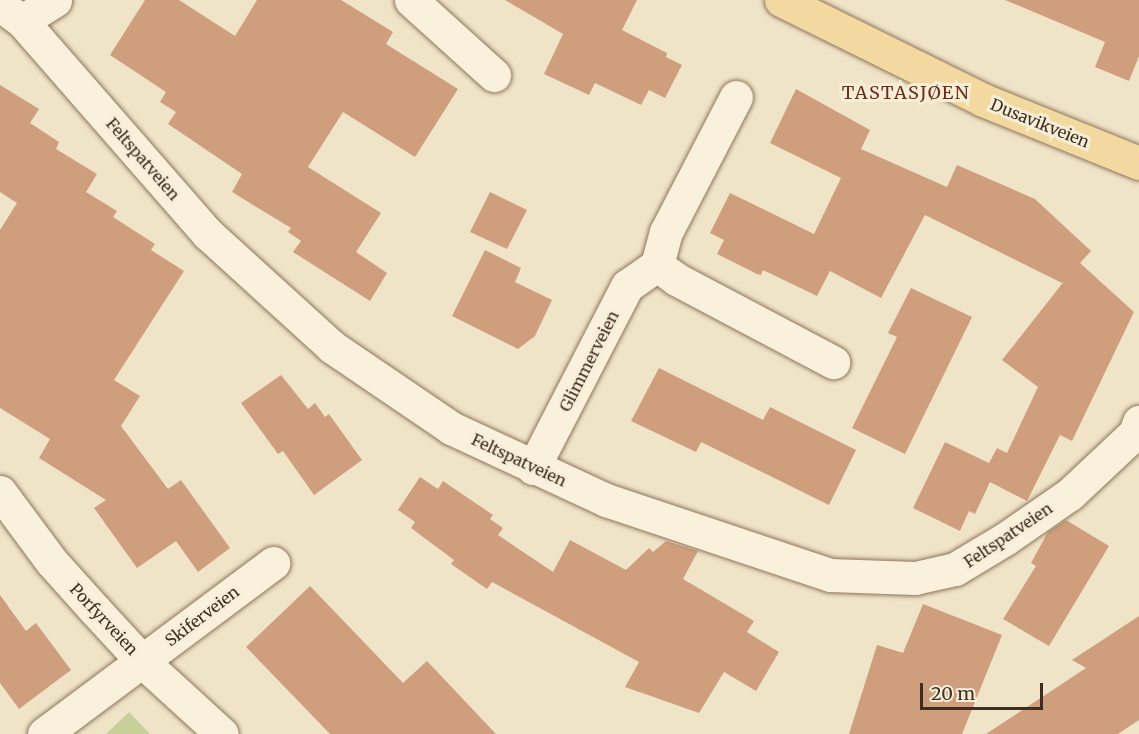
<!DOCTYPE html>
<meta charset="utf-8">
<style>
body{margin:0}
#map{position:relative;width:1139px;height:734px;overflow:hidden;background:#f0e4c8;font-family:Merriweather,serif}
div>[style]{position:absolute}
.green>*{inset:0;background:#c9cf9b}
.building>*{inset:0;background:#cf9f7d}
.roads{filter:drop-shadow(0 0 2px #8d765c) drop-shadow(0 0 2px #8d765c)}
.minor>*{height:33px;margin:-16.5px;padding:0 16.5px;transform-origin:16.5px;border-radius:16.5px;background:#faf1dc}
.major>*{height:33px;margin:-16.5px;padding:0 16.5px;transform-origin:16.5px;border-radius:16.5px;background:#f3d9a0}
span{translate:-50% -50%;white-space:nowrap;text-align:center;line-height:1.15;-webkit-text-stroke:6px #f7eed8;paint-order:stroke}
.street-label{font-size:16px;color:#3d2e20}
.neighbourhood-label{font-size:18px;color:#6b2e1e;letter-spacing:1.5px}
.scale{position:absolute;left:920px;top:683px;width:123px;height:27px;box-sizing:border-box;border:3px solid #3d2e20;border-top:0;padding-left:8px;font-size:18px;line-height:21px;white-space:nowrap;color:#3d2e20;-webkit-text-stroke:4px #f7eed8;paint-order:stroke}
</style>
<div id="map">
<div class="green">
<div style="clip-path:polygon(129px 712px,150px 734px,106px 734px)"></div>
</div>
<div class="building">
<div style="clip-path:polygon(145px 0,179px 0,235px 36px,257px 0,341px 0,393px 32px,386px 44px,458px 89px,415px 157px,343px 112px,308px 167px,381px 213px,356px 252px,387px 273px,370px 301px,293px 252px,301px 241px,288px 232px,291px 228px,232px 192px,242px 174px,168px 124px,176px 112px,160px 102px,166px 92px,110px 55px)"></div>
<div style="clip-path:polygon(505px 0,637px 0,622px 30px,667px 53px,666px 57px,682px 65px,665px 98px,649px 90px,641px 105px,595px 83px,589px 95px,544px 74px,563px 34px)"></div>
<div style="clip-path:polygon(1005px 0,1139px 0,1139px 56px,1129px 81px,1095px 67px,1105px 42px)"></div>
<div style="clip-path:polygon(0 85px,39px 109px,30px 123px,59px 142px,56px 149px,97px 174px,86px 192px,117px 211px,113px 217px,155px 244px,151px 250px,184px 271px,114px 380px,140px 396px,121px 426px,168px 489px,181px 480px,230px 548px,198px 572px,176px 541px,137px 568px,94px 508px,106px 500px,39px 458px,50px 439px,0 408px,0 230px,17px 203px,0 192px)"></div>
<div style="clip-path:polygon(796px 89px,870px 130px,861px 149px,947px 187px,957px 165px,1035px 199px,1091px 251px,1080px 263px,1134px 312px,1072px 441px,1060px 435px,1027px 501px,990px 482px,975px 514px,969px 511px,960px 531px,913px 508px,945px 442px,989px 463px,997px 448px,1007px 453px,1038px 387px,1002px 360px,1065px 280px,1062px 283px,925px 215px,881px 298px,830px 271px,817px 296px,763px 270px,761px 275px,757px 274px,717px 254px,724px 240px,710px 233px,730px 193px,814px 234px,841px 178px,770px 143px)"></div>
<div style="clip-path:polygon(490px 192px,527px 210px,507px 249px,470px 232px)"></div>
<div style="clip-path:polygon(485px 250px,521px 268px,515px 282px,552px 300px,535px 336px,518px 349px,452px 316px)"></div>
<div style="clip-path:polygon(911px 288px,972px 317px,905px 454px,852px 428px,897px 337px,888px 333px)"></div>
<div style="clip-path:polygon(659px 368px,763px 420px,770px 407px,856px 450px,829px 505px,701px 442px,696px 452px,631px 421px)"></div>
<div style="clip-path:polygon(281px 375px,308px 409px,315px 403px,325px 417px,329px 414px,362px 460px,314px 495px,283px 451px,278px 454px,241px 403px)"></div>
<div style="clip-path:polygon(420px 477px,438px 489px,443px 481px,493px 515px,490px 519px,503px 528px,498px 535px,553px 572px,570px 540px,626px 570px,649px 548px,653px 552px,666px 541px,698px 551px,683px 579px,754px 621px,747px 632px,779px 652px,756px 691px,724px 672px,699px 713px,625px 687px,639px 662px,492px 582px,487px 589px,451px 564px,454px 560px,411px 528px,415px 522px,398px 510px)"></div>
<div style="clip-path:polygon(1066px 520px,1109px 546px,1049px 646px,1003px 619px,1036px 566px,1031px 563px,1048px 532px)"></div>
<div style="clip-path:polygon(310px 586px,403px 683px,427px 661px,496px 734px,330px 734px,246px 647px)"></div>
<div style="clip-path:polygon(0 595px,26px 631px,36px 623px,71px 670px,19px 709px,0 683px)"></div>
<div style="clip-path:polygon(923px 604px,1002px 635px,962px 734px,849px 734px,877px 645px,903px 653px)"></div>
<div style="clip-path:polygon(1139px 616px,1139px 720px,1118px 734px,986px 734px,1086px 668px,1072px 660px)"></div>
</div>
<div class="roads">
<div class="minor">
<div style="left:411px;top:0;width:112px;rotate:42.1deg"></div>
<div style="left:0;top:5px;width:27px;rotate:36deg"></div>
<div style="left:22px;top:21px;width:283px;rotate:48.9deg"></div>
<div style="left:208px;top:234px;width:168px;rotate:42.3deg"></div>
<div style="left:332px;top:347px;width:144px;rotate:34.2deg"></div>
<div style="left:451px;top:428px;width:171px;rotate:24.9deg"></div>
<div style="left:606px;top:500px;width:236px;rotate:18.5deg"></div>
<div style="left:830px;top:575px;width:85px;rotate:2deg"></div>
<div style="left:915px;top:578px;width:41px;rotate:-12.7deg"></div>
<div style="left:955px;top:569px;width:58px;rotate:-31deg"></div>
<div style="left:1005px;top:539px;width:79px;rotate:-34.7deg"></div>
<div style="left:1070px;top:494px;width:89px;rotate:-43.2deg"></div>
<div style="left:1135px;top:433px;width:12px;rotate:-70deg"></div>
<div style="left:22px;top:21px;width:39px;rotate:-32deg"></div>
<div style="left:657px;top:265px;width:24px;rotate:36deg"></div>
<div style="left:676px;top:279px;width:178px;rotate:27.9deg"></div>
<div style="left:533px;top:468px;width:205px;rotate:-62.7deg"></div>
<div style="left:627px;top:286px;width:37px;rotate:-35deg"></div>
<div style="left:657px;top:265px;width:34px;rotate:-75deg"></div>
<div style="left:666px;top:232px;width:152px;rotate:-62.6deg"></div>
<div style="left:0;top:492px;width:86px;rotate:53.5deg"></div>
<div style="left:51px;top:561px;width:66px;rotate:48.1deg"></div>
<div style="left:95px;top:610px;width:69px;rotate:47.3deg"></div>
<div style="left:142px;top:661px;width:108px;rotate:42.4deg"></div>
<div style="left:44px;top:734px;width:286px;rotate:-36.7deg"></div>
</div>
<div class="major">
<div style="left:781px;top:0;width:225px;rotate:26.3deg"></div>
<div style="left:983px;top:100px;width:168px;rotate:22deg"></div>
</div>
</div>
<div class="street-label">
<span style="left:1040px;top:123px;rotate:22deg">Dusavikveien</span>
<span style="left:143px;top:159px;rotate:49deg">Feltspatveien</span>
<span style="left:589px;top:361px;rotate:-63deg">Glimmerveien</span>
<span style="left:519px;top:460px;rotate:25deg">Feltspatveien</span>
<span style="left:1008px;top:535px;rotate:-34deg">Feltspatveien</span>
<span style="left:202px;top:616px;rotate:-37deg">Skiferveien</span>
<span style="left:104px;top:619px;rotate:47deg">Porfyrveien</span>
</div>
<div class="neighbourhood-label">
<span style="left:906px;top:93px">TASTASJØEN</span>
</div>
<div class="scale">20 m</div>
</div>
